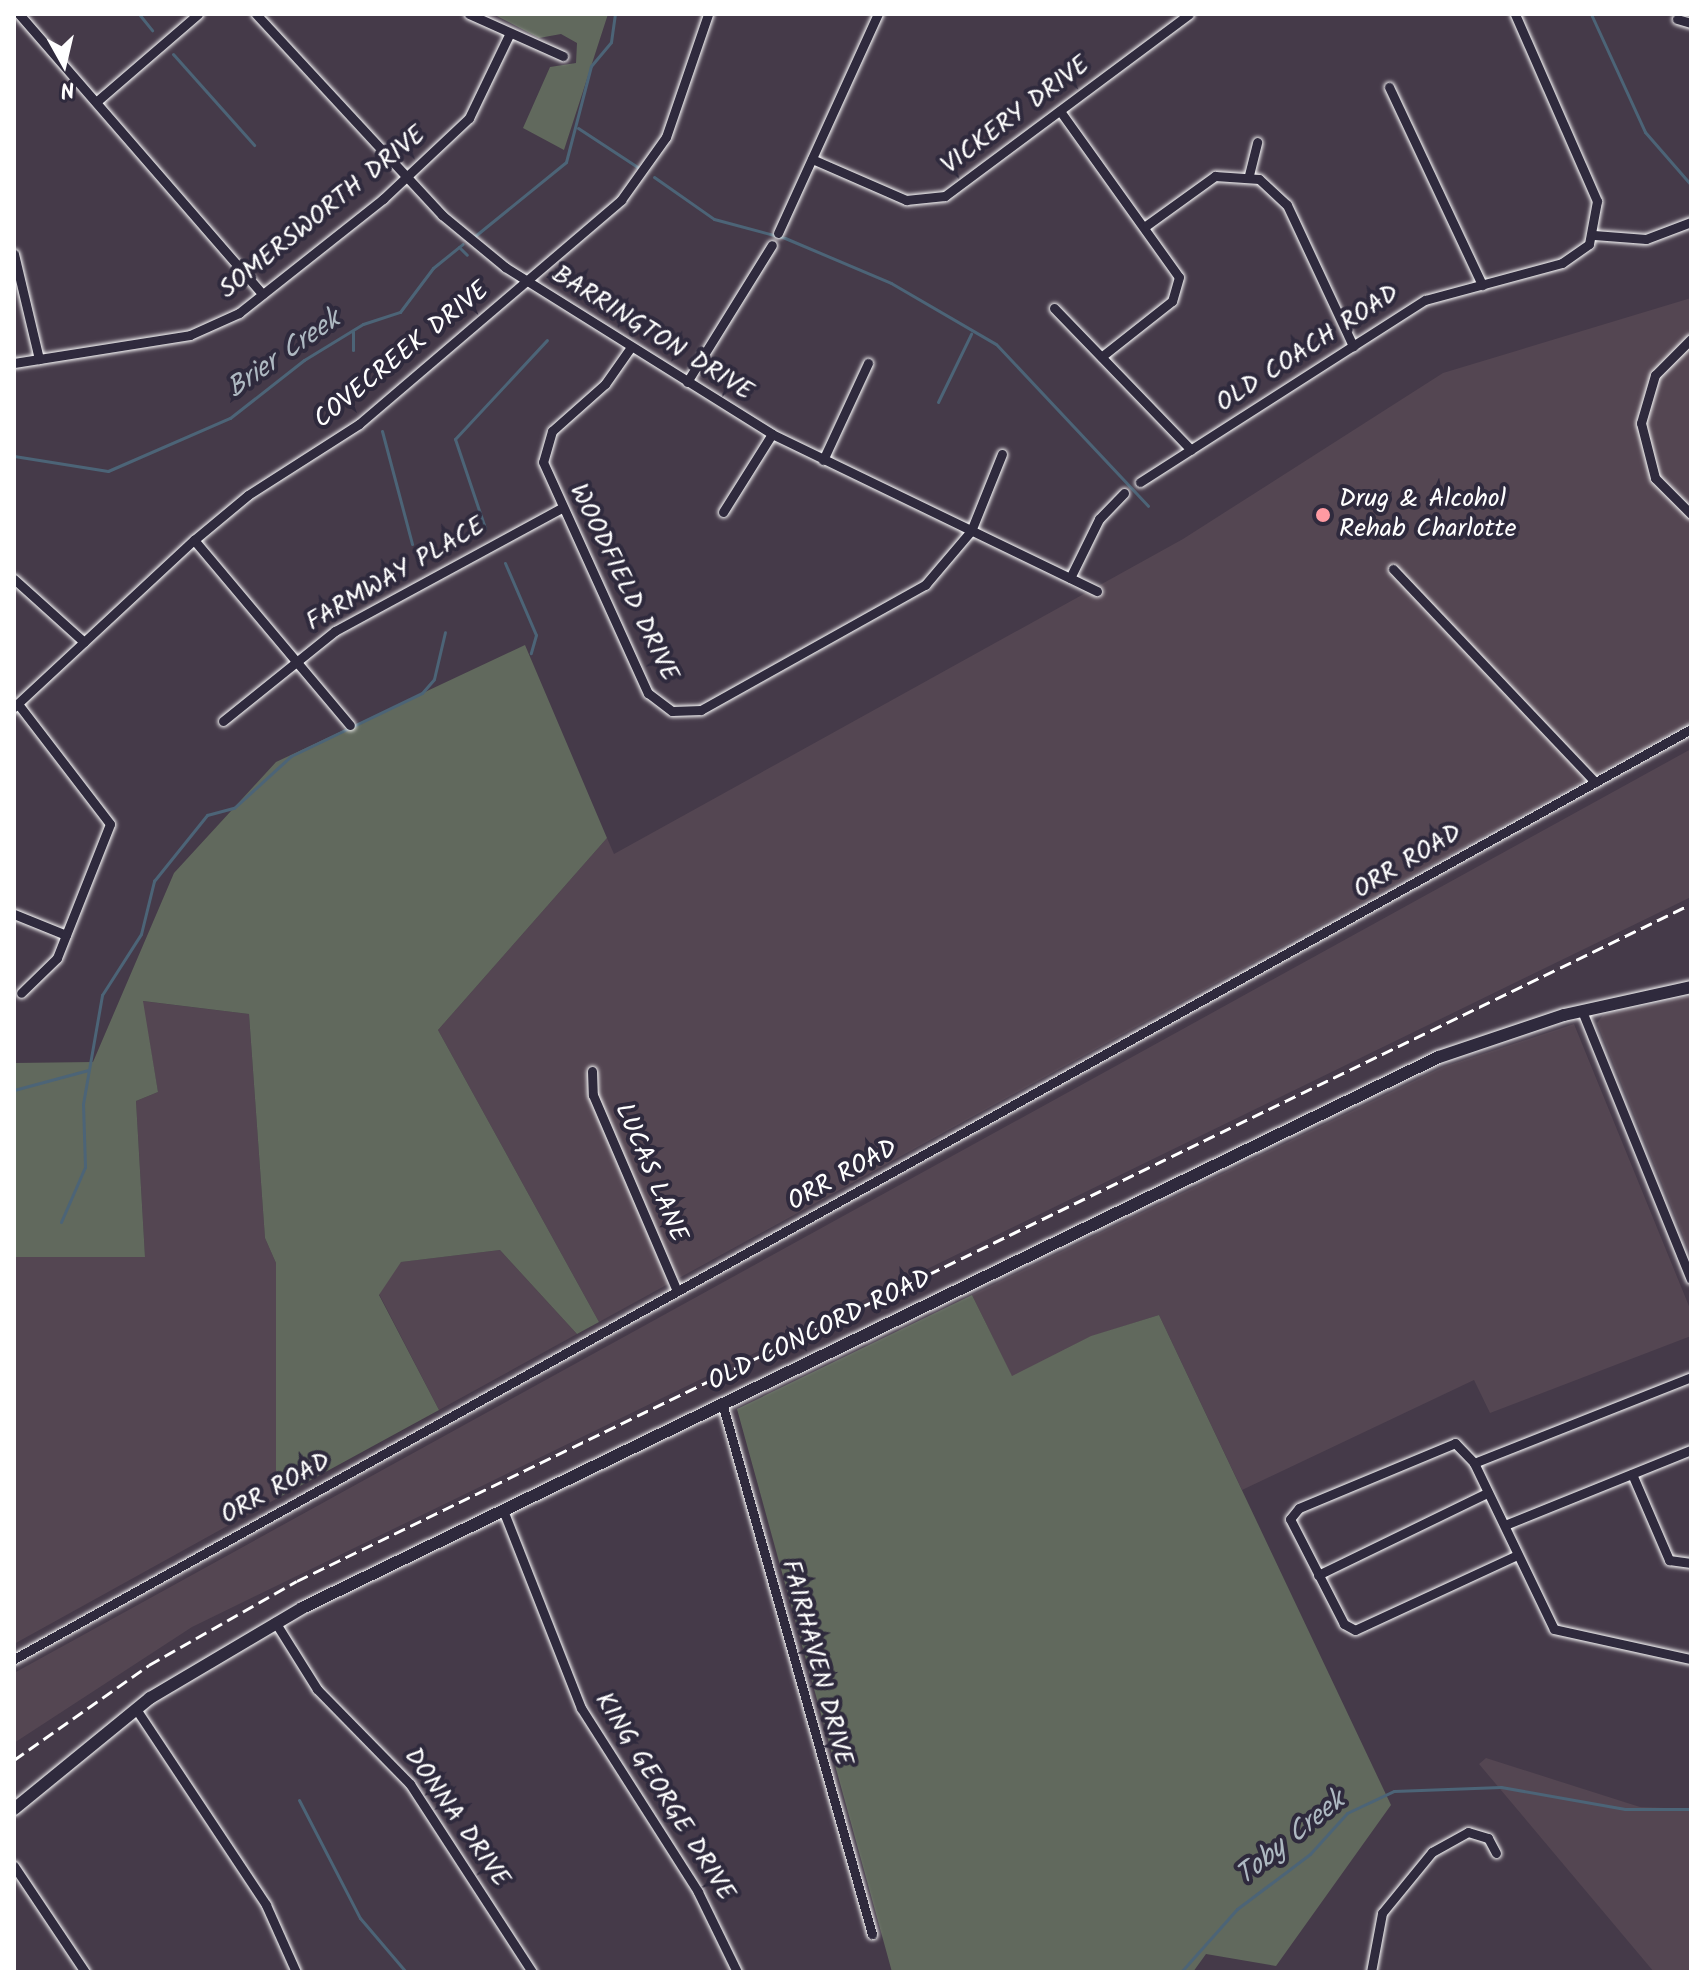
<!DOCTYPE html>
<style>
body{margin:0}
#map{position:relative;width:1705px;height:1986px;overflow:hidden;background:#453a49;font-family:Kalam,sans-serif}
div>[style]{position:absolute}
.built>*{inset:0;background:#544652}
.green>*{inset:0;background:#61695d}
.stream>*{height:3px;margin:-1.5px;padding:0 1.5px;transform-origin:1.5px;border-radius:1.5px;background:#4c6477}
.roads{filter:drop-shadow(0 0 2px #fff) drop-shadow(0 0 2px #fff)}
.street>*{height:9px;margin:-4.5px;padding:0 4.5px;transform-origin:4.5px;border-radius:4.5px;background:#2f2a3d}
.secondary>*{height:12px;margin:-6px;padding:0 6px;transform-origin:6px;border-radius:6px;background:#2f2a3d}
.rail>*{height:3px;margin-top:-1.5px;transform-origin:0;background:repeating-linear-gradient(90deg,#fff 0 12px,transparent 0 18px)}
.dots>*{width:22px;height:22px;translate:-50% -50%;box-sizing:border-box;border:4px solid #2f2a3d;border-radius:50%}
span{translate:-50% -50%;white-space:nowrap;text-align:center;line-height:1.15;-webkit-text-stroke:8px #2f2a3d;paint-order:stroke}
.street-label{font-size:26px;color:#fff}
.poi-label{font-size:26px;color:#fff}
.left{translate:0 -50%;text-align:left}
.water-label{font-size:28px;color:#aeb9c2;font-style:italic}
.frame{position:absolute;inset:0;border:16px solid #fff;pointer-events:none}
.north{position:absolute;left:24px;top:24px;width:80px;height:80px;-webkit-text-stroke:6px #2f2a3d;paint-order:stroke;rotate:172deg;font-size:22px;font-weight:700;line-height:32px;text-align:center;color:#fff}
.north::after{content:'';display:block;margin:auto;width:28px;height:36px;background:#fff;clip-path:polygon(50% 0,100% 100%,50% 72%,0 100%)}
</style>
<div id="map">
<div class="built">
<div style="clip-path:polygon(1691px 298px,1691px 722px,599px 1322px,438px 1030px,607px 838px,614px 854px,1183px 539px,1443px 373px)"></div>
<div style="clip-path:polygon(1691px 749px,1691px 897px,192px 1627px,14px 1743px,14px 1673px)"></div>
<div style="clip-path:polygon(1691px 996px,1691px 1255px,1597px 1023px,1603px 1015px)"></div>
<div style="clip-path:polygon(142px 1001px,249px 1014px,265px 1238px,276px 1263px,276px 1499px,14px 1644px,14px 1257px,145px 1257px,136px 1101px,158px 1092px)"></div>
<div style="clip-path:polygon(1574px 1024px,1691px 1311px,1691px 1336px,1490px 1413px,1474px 1380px,1242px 1490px,1159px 1315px,1090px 1337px,1012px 1377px,972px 1295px,1443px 1067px)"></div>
<div style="clip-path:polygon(500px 1250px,577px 1334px,439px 1410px,379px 1294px,400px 1262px)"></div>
<div style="clip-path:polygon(1486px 1758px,1640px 1807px,1691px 1809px,1691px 1972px,1654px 1972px,1479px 1764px)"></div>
</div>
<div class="green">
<div style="clip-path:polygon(493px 14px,608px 14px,564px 150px,523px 128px,550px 67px,576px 63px,577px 43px,561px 34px,539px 38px)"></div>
<div style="clip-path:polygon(525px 645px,607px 838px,438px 1030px,599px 1322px,577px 1334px,500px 1250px,401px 1262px,379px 1295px,439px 1410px,276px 1499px,276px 1263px,265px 1238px,249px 1014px,143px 1001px,158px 1092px,136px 1101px,145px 1257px,14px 1257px,14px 1063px,93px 1062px,174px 873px,276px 762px)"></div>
<div style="clip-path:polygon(972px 1295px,1012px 1376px,1091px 1336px,1159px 1315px,1391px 1805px,1276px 1966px,1206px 1954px,1193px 1972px,892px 1972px,737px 1409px)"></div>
</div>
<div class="stream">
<div style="left:139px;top:14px;width:21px;rotate:51deg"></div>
<div style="left:1591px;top:14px;width:130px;rotate:65.4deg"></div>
<div style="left:1645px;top:132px;width:70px;rotate:49deg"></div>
<div style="left:173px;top:54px;width:122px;rotate:48.3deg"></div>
<div style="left:578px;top:128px;width:73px;rotate:33.3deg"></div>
<div style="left:654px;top:177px;width:73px;rotate:35deg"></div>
<div style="left:714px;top:219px;width:73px;rotate:15deg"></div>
<div style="left:785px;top:238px;width:115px;rotate:23deg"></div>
<div style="left:891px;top:283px;width:121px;rotate:30.2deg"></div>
<div style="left:996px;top:344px;width:222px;rotate:46.8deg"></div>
<div style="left:475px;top:236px;width:117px;rotate:-39.1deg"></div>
<div style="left:566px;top:162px;width:99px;rotate:-75.4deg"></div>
<div style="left:591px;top:66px;width:31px;rotate:-50deg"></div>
<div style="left:611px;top:42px;width:28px;rotate:-82deg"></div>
<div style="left:459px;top:247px;width:11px;rotate:45deg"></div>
<div style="left:353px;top:331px;width:19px;rotate:90deg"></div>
<div style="left:938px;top:402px;width:76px;rotate:-64.1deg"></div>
<div style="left:382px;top:431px;width:117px;rotate:75.1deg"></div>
<div style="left:14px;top:456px;width:95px;rotate:9.1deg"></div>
<div style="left:108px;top:471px;width:133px;rotate:-23.5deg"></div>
<div style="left:230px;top:418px;width:94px;rotate:-38.1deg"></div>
<div style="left:304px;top:360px;width:69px;rotate:-31.4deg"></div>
<div style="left:363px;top:324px;width:39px;rotate:-18deg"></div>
<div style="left:400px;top:312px;width:55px;rotate:-53.1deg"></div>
<div style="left:433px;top:268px;width:38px;rotate:-39deg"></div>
<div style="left:485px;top:528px;width:94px;rotate:-108.6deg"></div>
<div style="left:455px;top:439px;width:135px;rotate:-47.1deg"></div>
<div style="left:505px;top:563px;width:78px;rotate:66.7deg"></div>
<div style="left:536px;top:635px;width:19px;rotate:106deg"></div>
<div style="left:14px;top:1090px;width:77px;rotate:-15.1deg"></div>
<div style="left:61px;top:1222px;width:60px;rotate:-66.4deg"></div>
<div style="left:85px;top:1167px;width:63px;rotate:-91.8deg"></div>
<div style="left:83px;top:1104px;width:111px;rotate:-80.1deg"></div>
<div style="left:102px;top:995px;width:72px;rotate:-57.4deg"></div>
<div style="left:141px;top:934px;width:55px;rotate:-76.2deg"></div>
<div style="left:154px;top:881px;width:85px;rotate:-51.2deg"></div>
<div style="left:207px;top:815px;width:28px;rotate:-15deg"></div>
<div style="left:234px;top:808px;width:77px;rotate:-42.4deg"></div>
<div style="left:291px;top:756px;width:145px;rotate:-25.7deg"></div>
<div style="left:422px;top:693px;width:18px;rotate:-49deg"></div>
<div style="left:434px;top:679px;width:48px;rotate:-76.8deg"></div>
<div style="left:299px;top:1800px;width:133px;rotate:62.7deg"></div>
<div style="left:360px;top:1918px;width:71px;rotate:49.6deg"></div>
<div style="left:1181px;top:1972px;width:84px;rotate:-48.4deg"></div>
<div style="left:1237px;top:1909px;width:91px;rotate:-37deg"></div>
<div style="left:1310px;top:1854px;width:55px;rotate:-47.9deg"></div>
<div style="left:1347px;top:1813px;width:52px;rotate:-25.1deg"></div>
<div style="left:1394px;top:1791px;width:107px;rotate:-2.1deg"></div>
<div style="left:1501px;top:1787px;width:126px;rotate:10.1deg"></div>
<div style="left:1625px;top:1809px;width:66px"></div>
</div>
<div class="roads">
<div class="street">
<div style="left:19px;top:14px;width:371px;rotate:49deg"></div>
<div style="left:256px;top:14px;width:274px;rotate:47.2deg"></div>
<div style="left:442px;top:215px;width:82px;rotate:39.5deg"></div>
<div style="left:505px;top:267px;width:315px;rotate:32deg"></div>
<div style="left:772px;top:434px;width:361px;rotate:25.8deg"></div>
<div style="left:469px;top:14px;width:103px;rotate:24.1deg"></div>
<div style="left:1677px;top:19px;width:15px;rotate:16deg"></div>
<div style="left:1389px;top:87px;width:219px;rotate:64.8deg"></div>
<div style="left:96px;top:102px;width:135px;rotate:-40.8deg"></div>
<div style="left:1060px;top:111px;width:204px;rotate:54.4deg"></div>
<div style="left:1179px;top:277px;width:25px;rotate:106deg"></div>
<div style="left:1172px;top:301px;width:90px;rotate:141.7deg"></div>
<div style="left:812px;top:159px;width:103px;rotate:23.6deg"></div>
<div style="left:906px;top:200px;width:39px;rotate:-6deg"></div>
<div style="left:945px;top:196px;width:304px;rotate:-36.7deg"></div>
<div style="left:1249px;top:175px;width:34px;rotate:-76deg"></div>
<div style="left:1147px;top:225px;width:84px;rotate:-35.8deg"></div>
<div style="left:1215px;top:176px;width:44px;rotate:3.9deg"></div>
<div style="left:1259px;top:179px;width:38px;rotate:43deg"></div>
<div style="left:1287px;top:205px;width:156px;rotate:64.9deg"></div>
<div style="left:778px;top:233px;width:241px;rotate:-65.5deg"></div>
<div style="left:1594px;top:235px;width:52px;rotate:4.4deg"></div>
<div style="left:1646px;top:239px;width:48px;rotate:-20.7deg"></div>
<div style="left:14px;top:254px;width:108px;rotate:76.6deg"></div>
<div style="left:1054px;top:308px;width:197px;rotate:46deg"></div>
<div style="left:1691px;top:339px;width:51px;rotate:135deg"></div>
<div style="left:1655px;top:375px;width:50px;rotate:106.3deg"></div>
<div style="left:1641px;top:423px;width:57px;rotate:75.7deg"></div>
<div style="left:1655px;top:478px;width:51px;rotate:45deg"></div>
<div style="left:631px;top:347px;width:45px;rotate:125.1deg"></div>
<div style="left:605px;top:384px;width:71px;rotate:138.4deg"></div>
<div style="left:552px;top:431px;width:32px;rotate:106deg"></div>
<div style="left:543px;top:462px;width:254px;rotate:65.6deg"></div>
<div style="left:648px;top:693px;width:30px;rotate:37deg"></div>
<div style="left:672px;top:711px;width:29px;rotate:-2deg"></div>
<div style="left:701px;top:710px;width:257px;rotate:-29.2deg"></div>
<div style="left:925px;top:585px;width:71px;rotate:-49.6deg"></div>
<div style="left:971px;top:531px;width:83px;rotate:-68.1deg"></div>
<div style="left:14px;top:363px;width:178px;rotate:-9deg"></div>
<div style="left:190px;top:335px;width:54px;rotate:-24.2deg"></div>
<div style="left:239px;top:313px;width:184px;rotate:-38.4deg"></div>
<div style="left:383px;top:199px;width:118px;rotate:-43.3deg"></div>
<div style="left:469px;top:118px;width:92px;rotate:-64.3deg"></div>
<div style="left:687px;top:382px;width:161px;rotate:-58.2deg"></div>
<div style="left:823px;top:460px;width:107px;rotate:-65.1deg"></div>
<div style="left:1140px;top:482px;width:338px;rotate:-32.6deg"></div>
<div style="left:1425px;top:300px;width:142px;rotate:-15.1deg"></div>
<div style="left:1562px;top:263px;width:33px;rotate:-35deg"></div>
<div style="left:1589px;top:244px;width:44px;rotate:-79.5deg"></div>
<div style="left:1597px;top:201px;width:204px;rotate:-113.7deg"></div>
<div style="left:723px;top:512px;width:92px;rotate:-57.9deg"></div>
<div style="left:194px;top:540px;width:242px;rotate:49.9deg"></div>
<div style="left:1393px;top:569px;width:294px;rotate:46.5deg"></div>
<div style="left:1070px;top:578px;width:66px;rotate:-63.8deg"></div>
<div style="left:1099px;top:519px;width:36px;rotate:-46deg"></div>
<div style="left:14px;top:579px;width:94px;rotate:42deg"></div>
<div style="left:18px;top:704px;width:151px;rotate:52.5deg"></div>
<div style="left:110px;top:824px;width:144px;rotate:111.6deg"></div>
<div style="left:57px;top:958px;width:50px;rotate:135.8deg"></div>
<div style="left:14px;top:707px;width:246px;rotate:-42.9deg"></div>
<div style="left:194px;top:540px;width:70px;rotate:-39.8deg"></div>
<div style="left:248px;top:495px;width:132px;rotate:-32.6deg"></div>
<div style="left:359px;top:424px;width:345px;rotate:-40.5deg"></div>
<div style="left:621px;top:200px;width:77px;rotate:-54.5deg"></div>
<div style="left:666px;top:137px;width:130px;rotate:-71.1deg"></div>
<div style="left:223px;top:721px;width:144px;rotate:-38.8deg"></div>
<div style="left:335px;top:631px;width:258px;rotate:-28.5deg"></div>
<div style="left:14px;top:914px;width:56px;rotate:22deg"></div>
<div style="left:1582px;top:1011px;width:289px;rotate:67.9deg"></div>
<div style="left:592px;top:1071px;width:24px;rotate:88deg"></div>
<div style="left:593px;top:1095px;width:213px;rotate:66.8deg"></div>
<div style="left:722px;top:1403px;width:552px;rotate:74.23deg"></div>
<div style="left:1474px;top:1463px;width:233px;rotate:-21.6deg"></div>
<div style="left:1632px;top:1474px;width:94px;rotate:66.7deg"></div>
<div style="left:1669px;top:1560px;width:22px;rotate:8deg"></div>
<div style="left:503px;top:1510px;width:213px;rotate:68.5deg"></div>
<div style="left:581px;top:1708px;width:218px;rotate:57.5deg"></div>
<div style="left:698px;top:1892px;width:89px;rotate:64deg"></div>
<div style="left:1505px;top:1525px;width:201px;rotate:-22deg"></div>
<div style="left:1515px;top:1556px;width:176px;rotate:155.2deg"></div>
<div style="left:1355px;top:1630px;width:13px;rotate:-151deg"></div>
<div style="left:1344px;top:1624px;width:118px;rotate:-117.2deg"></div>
<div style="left:1290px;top:1519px;width:14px;rotate:-51deg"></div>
<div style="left:1299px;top:1508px;width:169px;rotate:-22.6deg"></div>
<div style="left:1455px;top:1443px;width:28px;rotate:46deg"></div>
<div style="left:1474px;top:1463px;width:184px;rotate:64.3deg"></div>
<div style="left:1554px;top:1629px;width:140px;rotate:12.4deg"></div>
<div style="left:1318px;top:1575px;width:188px;rotate:-25.9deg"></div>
<div style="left:275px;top:1622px;width:79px;rotate:57.9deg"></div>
<div style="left:317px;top:1689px;width:133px;rotate:45.6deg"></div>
<div style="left:410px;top:1784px;width:224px;rotate:57deg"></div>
<div style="left:14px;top:1659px;width:1918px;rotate:-29.01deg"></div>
<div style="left:136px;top:1709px;width:235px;rotate:56.4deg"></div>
<div style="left:266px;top:1905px;width:73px;rotate:65.9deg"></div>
<div style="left:14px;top:1866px;width:128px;rotate:56.2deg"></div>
<div style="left:1371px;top:1972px;width:60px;rotate:-79.4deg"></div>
<div style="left:1382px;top:1913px;width:79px;rotate:-50.7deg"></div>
<div style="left:1432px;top:1852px;width:41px;rotate:-29.1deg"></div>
<div style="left:1468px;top:1832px;width:21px;rotate:17deg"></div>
<div style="left:1488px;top:1838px;width:17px;rotate:62deg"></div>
</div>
<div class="secondary">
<div style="left:14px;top:1809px;width:176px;rotate:-39.2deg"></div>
<div style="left:150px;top:1698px;width:177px;rotate:-30.6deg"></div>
<div style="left:302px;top:1608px;width:1263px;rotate:-25.86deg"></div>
<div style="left:1439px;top:1057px;width:132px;rotate:-18.6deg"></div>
<div style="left:1564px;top:1015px;width:130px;rotate:-12.4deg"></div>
</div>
</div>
<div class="rail">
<div style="left:14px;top:1760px;width:165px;rotate:-35.1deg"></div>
<div style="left:149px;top:1665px;width:170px;rotate:-29.6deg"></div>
<div style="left:297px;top:1581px;width:1550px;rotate:-25.9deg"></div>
</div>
<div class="dots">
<div style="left:1323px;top:515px;background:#ff9aa2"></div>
</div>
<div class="street-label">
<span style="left:1016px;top:116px;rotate:-37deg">VICKERY DRIVE</span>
<span style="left:323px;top:213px;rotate:-39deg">SOMERSWORTH DRIVE</span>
<span style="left:652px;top:334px;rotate:32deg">BARRINGTON DRIVE</span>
<span style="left:1308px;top:349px;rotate:-33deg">OLD COACH ROAD</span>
<span style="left:402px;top:356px;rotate:-39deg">COVECREEK DRIVE</span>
<span style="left:396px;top:575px;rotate:-30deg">FARMWAY PLACE</span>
<span style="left:623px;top:583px;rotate:64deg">WOODFIELD DRIVE</span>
<span style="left:1408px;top:862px;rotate:-31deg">ORR ROAD</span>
<span style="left:650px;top:1173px;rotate:67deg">LUCAS LANE</span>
<span style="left:843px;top:1176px;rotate:-29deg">ORR ROAD</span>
<span style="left:820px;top:1331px;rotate:-26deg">OLD CONCORD ROAD</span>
<span style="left:276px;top:1489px;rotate:-29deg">ORR ROAD</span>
<span style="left:816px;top:1663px;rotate:75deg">FAIRHAVEN DRIVE</span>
<span style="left:664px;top:1797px;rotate:58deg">KING GEORGE DRIVE</span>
<span style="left:456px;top:1818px;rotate:55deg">DONNA DRIVE</span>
</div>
<div class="poi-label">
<span class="left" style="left:1339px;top:515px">Drug &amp; Alcohol<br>Rehab Charlotte</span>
</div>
<div class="water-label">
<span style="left:284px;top:355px;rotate:-35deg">Brier Creek</span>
<span style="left:1291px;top:1839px;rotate:-39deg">Toby Creek</span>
</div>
<div class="frame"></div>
<div class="north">N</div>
</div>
